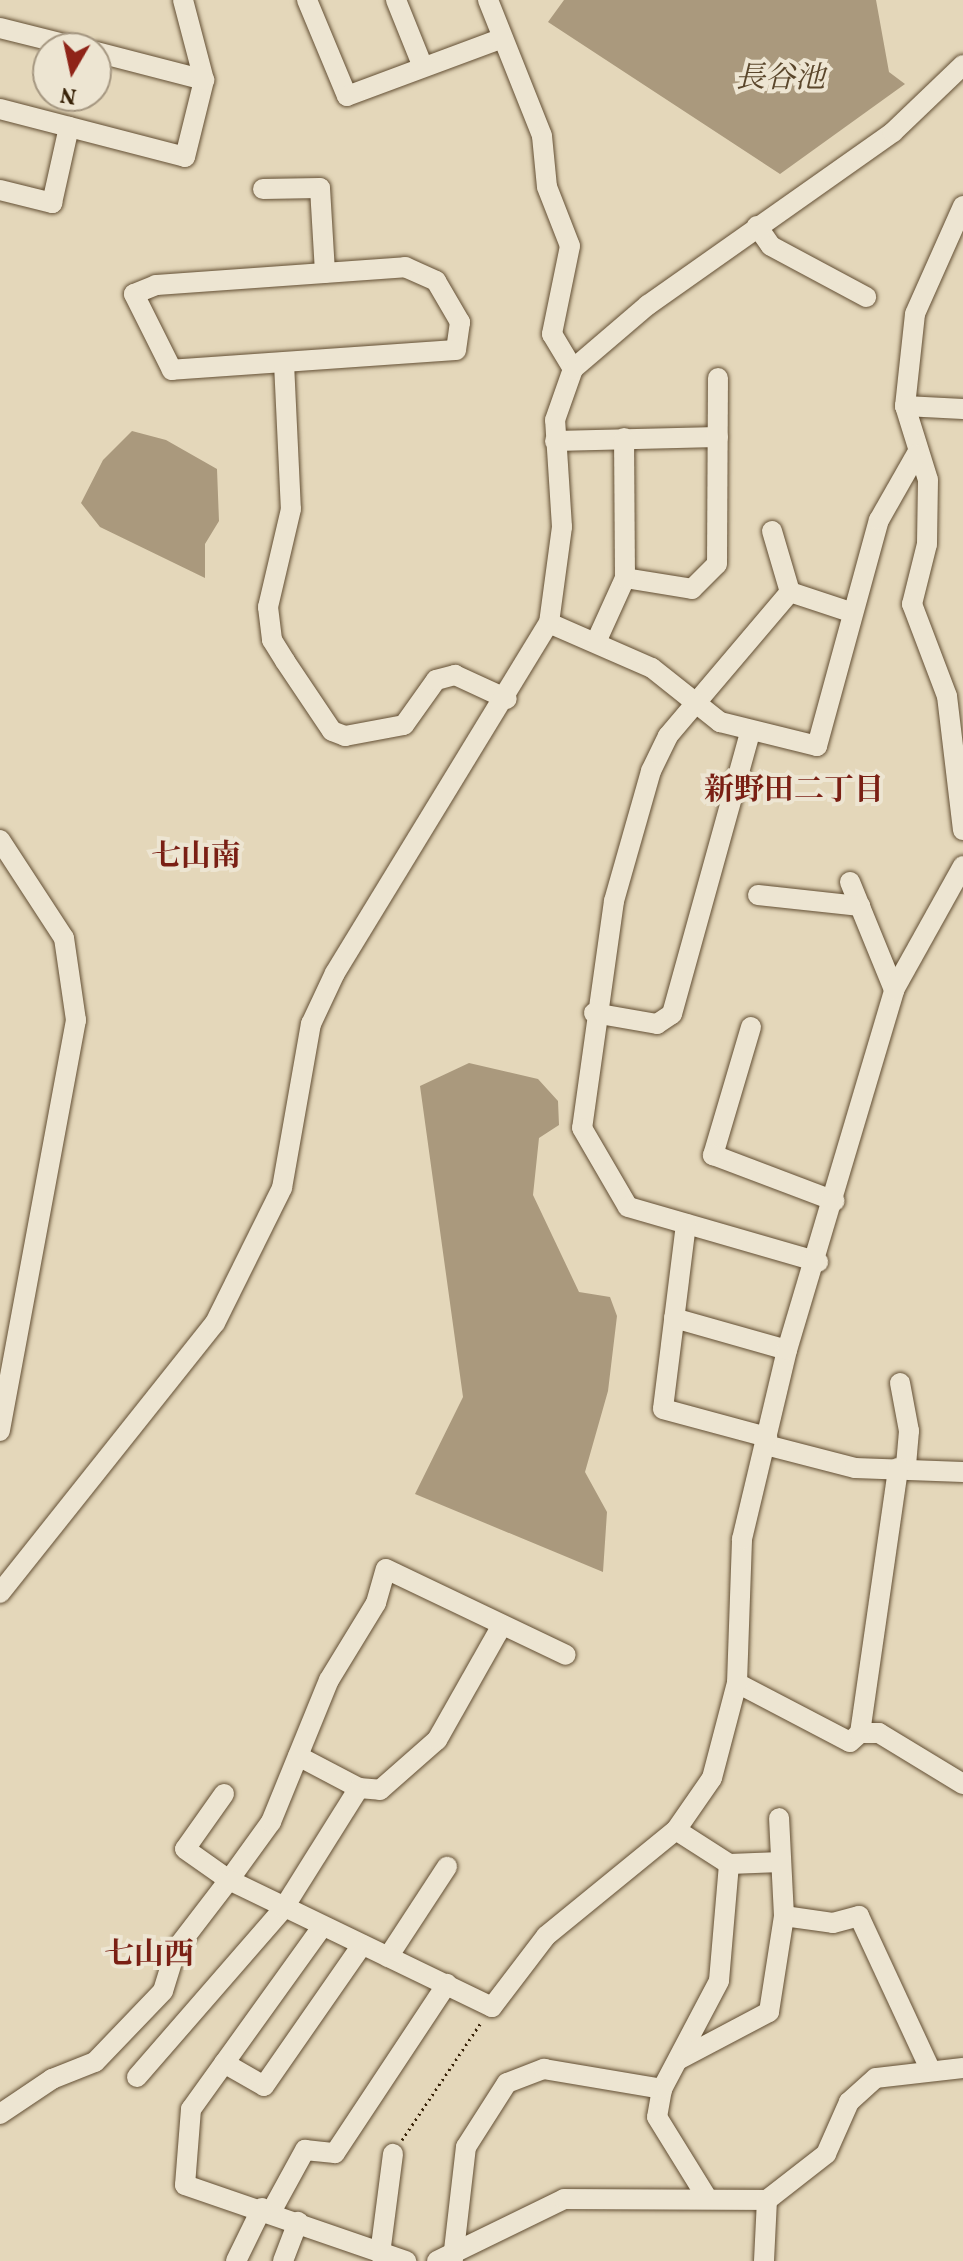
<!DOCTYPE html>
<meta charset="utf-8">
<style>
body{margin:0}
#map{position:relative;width:963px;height:2261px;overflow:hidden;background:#e4d7ba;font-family:Vollkorn,"Noto Serif JP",serif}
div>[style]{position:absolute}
.water>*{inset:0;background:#aa997d}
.path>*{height:3px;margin-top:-1.5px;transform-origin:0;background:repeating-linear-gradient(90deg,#382208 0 2px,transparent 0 6px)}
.roads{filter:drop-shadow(0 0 2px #634f34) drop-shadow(0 0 2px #634f34)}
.minor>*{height:20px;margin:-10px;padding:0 10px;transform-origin:10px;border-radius:10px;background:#ede5d2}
span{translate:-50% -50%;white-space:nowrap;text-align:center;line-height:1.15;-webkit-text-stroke:8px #ede5d2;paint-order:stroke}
.water-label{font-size:30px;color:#5a462b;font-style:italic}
.neighbourhood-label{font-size:30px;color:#7a1f14;font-weight:700}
.north{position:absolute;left:32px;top:32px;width:80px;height:80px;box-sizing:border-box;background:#ede5d2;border:2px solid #a59781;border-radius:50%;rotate:189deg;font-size:22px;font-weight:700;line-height:32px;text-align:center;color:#382208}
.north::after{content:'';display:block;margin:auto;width:28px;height:36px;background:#8f2418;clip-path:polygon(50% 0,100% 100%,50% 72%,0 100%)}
</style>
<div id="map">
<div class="water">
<div style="clip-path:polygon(564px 0,876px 0,889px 72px,905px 84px,780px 174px,548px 22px)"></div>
<div style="clip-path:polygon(132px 431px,166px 440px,217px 469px,219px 521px,205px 544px,205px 578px,100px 527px,81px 503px,103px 460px)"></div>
<div style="clip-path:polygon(469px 1063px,538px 1079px,558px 1101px,559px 1125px,539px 1138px,533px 1195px,579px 1292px,610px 1297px,617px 1316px,608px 1391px,585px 1472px,607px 1512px,603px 1572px,415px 1494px,463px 1397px,420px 1086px)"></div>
</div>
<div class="path">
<div style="left:402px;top:2140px;width:140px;rotate:-56.1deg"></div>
</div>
<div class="roads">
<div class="minor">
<div style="left:307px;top:0;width:104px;rotate:67.4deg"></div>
<div style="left:347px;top:96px;width:166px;rotate:-20.4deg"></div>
<div style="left:396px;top:0;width:72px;rotate:68.1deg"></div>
<div style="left:488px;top:0;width:146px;rotate:68.3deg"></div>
<div style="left:542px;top:136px;width:51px;rotate:84.4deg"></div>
<div style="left:547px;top:187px;width:63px;rotate:68.7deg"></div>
<div style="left:570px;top:246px;width:90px;rotate:101.6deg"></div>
<div style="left:552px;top:334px;width:41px;rotate:59deg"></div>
<div style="left:0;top:28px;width:82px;rotate:14deg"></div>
<div style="left:96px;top:52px;width:112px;rotate:14.5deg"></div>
<div style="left:0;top:109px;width:191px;rotate:14.5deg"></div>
<div style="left:185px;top:157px;width:79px;rotate:-76.1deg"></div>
<div style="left:204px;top:80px;width:83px;rotate:-104.7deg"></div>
<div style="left:263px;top:189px;width:57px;rotate:-1deg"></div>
<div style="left:320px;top:188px;width:85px;rotate:86.6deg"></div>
<div style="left:0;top:190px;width:54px;rotate:14deg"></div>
<div style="left:52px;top:203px;width:78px;rotate:-77.4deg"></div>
<div style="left:963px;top:206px;width:118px;rotate:114deg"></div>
<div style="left:915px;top:314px;width:93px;rotate:96.2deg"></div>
<div style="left:905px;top:406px;width:77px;rotate:72.7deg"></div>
<div style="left:928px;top:480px;width:64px;rotate:90.9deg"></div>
<div style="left:927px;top:544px;width:62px;rotate:104deg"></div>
<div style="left:912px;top:604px;width:98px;rotate:69.2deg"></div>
<div style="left:947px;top:696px;width:135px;rotate:83.2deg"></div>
<div style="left:757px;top:226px;width:24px;rotate:55deg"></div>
<div style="left:771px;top:246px;width:108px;rotate:28.2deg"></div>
<div style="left:405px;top:267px;width:34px;rotate:24deg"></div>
<div style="left:436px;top:281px;width:48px;rotate:59.7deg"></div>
<div style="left:460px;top:322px;width:28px;rotate:98deg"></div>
<div style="left:456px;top:350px;width:285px;rotate:176deg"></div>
<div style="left:172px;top:370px;width:85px;rotate:-116.6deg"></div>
<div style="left:134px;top:294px;width:24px;rotate:-22deg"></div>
<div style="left:156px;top:285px;width:250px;rotate:-4.1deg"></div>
<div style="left:284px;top:363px;width:146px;rotate:87.3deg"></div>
<div style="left:291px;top:509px;width:101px;rotate:103.2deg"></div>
<div style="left:268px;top:607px;width:33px;rotate:83deg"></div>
<div style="left:272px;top:640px;width:25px;rotate:58deg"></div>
<div style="left:285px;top:661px;width:84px;rotate:56.1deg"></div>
<div style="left:332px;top:731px;width:14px;rotate:21deg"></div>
<div style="left:345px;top:736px;width:60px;rotate:-10.6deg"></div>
<div style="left:404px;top:725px;width:55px;rotate:-54.6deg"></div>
<div style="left:436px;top:680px;width:20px;rotate:-15deg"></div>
<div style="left:455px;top:675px;width:57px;rotate:24.8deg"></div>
<div style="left:905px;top:406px;width:58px;rotate:3deg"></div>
<div style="left:555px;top:441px;width:163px;rotate:-1.4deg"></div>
<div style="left:772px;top:531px;width:64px;rotate:73.6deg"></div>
<div style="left:790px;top:592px;width:66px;rotate:18.4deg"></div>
<div style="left:625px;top:578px;width:68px;rotate:9.3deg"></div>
<div style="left:692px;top:589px;width:35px;rotate:-45deg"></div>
<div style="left:717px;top:564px;width:186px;rotate:-89.7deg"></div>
<div style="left:790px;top:592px;width:189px;rotate:130.3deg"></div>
<div style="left:668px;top:736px;width:39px;rotate:116deg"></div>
<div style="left:651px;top:771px;width:135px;rotate:105.9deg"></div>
<div style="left:614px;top:901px;width:229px;rotate:98deg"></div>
<div style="left:582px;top:1128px;width:91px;rotate:59.8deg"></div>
<div style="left:628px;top:1207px;width:198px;rotate:16.1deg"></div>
<div style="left:549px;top:623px;width:112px;rotate:23.6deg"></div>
<div style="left:652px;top:668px;width:87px;rotate:38.5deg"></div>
<div style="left:720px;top:722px;width:100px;rotate:13.9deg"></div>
<div style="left:817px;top:746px;width:234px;rotate:-74.7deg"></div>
<div style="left:879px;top:520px;width:75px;rotate:-60.4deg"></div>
<div style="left:596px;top:642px;width:70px;rotate:-65.6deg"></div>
<div style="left:625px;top:578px;width:140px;rotate:-90.4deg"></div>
<div style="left:0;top:840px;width:117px;rotate:56.9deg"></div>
<div style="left:64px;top:938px;width:83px;rotate:81.7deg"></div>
<div style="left:76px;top:1020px;width:418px;rotate:100.5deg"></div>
<div style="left:850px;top:882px;width:117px;rotate:67.8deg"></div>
<div style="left:758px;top:895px;width:103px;rotate:6.2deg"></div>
<div style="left:594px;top:1013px;width:64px;rotate:9.9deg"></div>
<div style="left:657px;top:1024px;width:18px;rotate:-34deg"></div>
<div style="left:672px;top:1014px;width:293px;rotate:-74.5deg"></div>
<div style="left:751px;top:1027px;width:134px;rotate:106.5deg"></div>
<div style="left:713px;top:1155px;width:130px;rotate:20.7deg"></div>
<div style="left:686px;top:1224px;width:186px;rotate:97.1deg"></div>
<div style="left:663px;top:1409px;width:108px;rotate:15.1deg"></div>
<div style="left:674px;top:1318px;width:117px;rotate:15.8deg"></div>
<div style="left:900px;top:1383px;width:49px;rotate:79.4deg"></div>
<div style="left:909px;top:1431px;width:37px;rotate:95deg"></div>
<div style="left:766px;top:1445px;width:92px;rotate:14.5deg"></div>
<div style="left:855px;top:1468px;width:108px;rotate:2.1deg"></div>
<div style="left:0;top:1593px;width:345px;rotate:-51.5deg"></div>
<div style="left:215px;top:1323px;width:151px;rotate:-63.6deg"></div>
<div style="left:282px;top:1188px;width:167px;rotate:-80deg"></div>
<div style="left:311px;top:1024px;width:56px;rotate:-64.8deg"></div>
<div style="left:335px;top:973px;width:410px;rotate:-58.6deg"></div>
<div style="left:549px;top:623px;width:97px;rotate:-82.3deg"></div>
<div style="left:562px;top:527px;width:107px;rotate:-93.7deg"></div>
<div style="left:555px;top:420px;width:54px;rotate:-70.6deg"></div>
<div style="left:573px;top:369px;width:99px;rotate:-40.5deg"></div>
<div style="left:648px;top:305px;width:300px;rotate:-35.2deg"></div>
<div style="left:893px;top:132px;width:97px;rotate:-43.7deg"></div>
<div style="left:737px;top:1683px;width:127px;rotate:27.6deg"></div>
<div style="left:850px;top:1742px;width:13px;rotate:-42deg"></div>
<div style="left:860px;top:1733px;width:19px"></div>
<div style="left:879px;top:1733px;width:98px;rotate:31.3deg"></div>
<div style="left:860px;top:1733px;width:268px;rotate:-81.8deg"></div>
<div style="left:298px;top:1756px;width:69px;rotate:27.7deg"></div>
<div style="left:359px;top:1788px;width:21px;rotate:5deg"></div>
<div style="left:380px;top:1790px;width:76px;rotate:-41.3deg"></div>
<div style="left:437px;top:1740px;width:132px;rotate:-60.5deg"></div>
<div style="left:224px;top:1794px;width:67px;rotate:125.3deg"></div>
<div style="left:185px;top:1849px;width:54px;rotate:35.2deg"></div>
<div style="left:229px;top:1880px;width:72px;rotate:-54.1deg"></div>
<div style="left:271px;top:1822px;width:153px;rotate:-67.8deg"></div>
<div style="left:329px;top:1680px;width:90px;rotate:-58.6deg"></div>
<div style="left:376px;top:1603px;width:35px;rotate:-74deg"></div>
<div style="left:386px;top:1569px;width:199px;rotate:25.5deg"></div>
<div style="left:676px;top:1830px;width:63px;rotate:32.7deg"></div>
<div style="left:729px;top:1864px;width:117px;rotate:94.9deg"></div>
<div style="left:719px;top:1981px;width:122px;rotate:117.8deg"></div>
<div style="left:662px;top:2089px;width:28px;rotate:100deg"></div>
<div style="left:657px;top:2117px;width:95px;rotate:58.3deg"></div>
<div style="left:729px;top:1864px;width:52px;rotate:-2.2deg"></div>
<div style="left:784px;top:1916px;width:49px;rotate:8.1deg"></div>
<div style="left:833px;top:1923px;width:27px;rotate:-15deg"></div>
<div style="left:859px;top:1916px;width:169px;rotate:65.1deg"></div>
<div style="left:322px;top:1927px;width:224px;rotate:125.7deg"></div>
<div style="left:191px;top:2109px;width:76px;rotate:94.5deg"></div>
<div style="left:185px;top:2185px;width:234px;rotate:19deg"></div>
<div style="left:388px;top:1957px;width:108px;rotate:-56.8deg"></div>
<div style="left:678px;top:2060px;width:103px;rotate:-27.8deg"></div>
<div style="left:769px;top:2012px;width:97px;rotate:-81.1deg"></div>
<div style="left:784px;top:1916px;width:98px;rotate:-92.9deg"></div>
<div style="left:224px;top:2063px;width:46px;rotate:29.9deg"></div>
<div style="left:264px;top:2086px;width:172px;rotate:-55.2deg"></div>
<div style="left:137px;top:2077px;width:223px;rotate:-49deg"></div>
<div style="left:283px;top:1909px;width:143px;rotate:-57.9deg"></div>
<div style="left:0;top:2114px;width:63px;rotate:-33.9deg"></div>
<div style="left:52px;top:2079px;width:46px;rotate:-21.6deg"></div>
<div style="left:95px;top:2062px;width:98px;rotate:-46.2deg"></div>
<div style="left:163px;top:1991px;width:44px;rotate:-72.8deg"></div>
<div style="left:176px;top:1949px;width:87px;rotate:-52.5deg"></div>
<div style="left:229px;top:1880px;width:292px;rotate:25.8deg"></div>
<div style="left:492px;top:2007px;width:89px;rotate:-52.7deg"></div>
<div style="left:546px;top:1936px;width:168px;rotate:-39.2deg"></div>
<div style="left:676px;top:1830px;width:63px;rotate:-55.3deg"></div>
<div style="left:712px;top:1778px;width:98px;rotate:-75.3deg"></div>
<div style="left:737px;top:1683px;width:144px;rotate:-88deg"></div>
<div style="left:742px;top:1539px;width:194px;rotate:-76.6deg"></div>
<div style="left:787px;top:1350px;width:376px;rotate:-73.4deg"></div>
<div style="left:894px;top:990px;width:142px;rotate:-60.9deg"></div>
<div style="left:271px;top:2212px;width:71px;rotate:-61.3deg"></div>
<div style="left:305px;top:2150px;width:30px;rotate:6deg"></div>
<div style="left:335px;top:2153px;width:203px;rotate:-56.5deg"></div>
<div style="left:380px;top:2254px;width:101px;rotate:-82.6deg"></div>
<div style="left:453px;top:2259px;width:113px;rotate:-83.4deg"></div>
<div style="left:466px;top:2147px;width:76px;rotate:-57.4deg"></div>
<div style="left:507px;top:2083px;width:40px;rotate:-21deg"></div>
<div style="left:544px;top:2069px;width:120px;rotate:9.6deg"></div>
<div style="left:236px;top:2261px;width:59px;rotate:-63.9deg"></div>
<div style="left:283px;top:2261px;width:42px;rotate:-69deg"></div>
<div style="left:437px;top:2261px;width:141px;rotate:-26deg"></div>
<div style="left:564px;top:2199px;width:203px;rotate:0.3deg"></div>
<div style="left:764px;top:2261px;width:61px;rotate:-87.2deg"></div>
<div style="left:767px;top:2200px;width:75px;rotate:-37.9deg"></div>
<div style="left:826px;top:2154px;width:57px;rotate:-66.1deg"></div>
<div style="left:849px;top:2102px;width:36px;rotate:-42deg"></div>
<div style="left:876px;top:2078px;width:88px;rotate:-6.6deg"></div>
</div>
</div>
<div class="water-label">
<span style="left:780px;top:79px">長谷池</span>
</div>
<div class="neighbourhood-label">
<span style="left:794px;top:791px">新野田二丁目</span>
<span style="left:196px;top:857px">七山南</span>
<span style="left:149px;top:1955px">七山西</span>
</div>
<div class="north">N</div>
</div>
